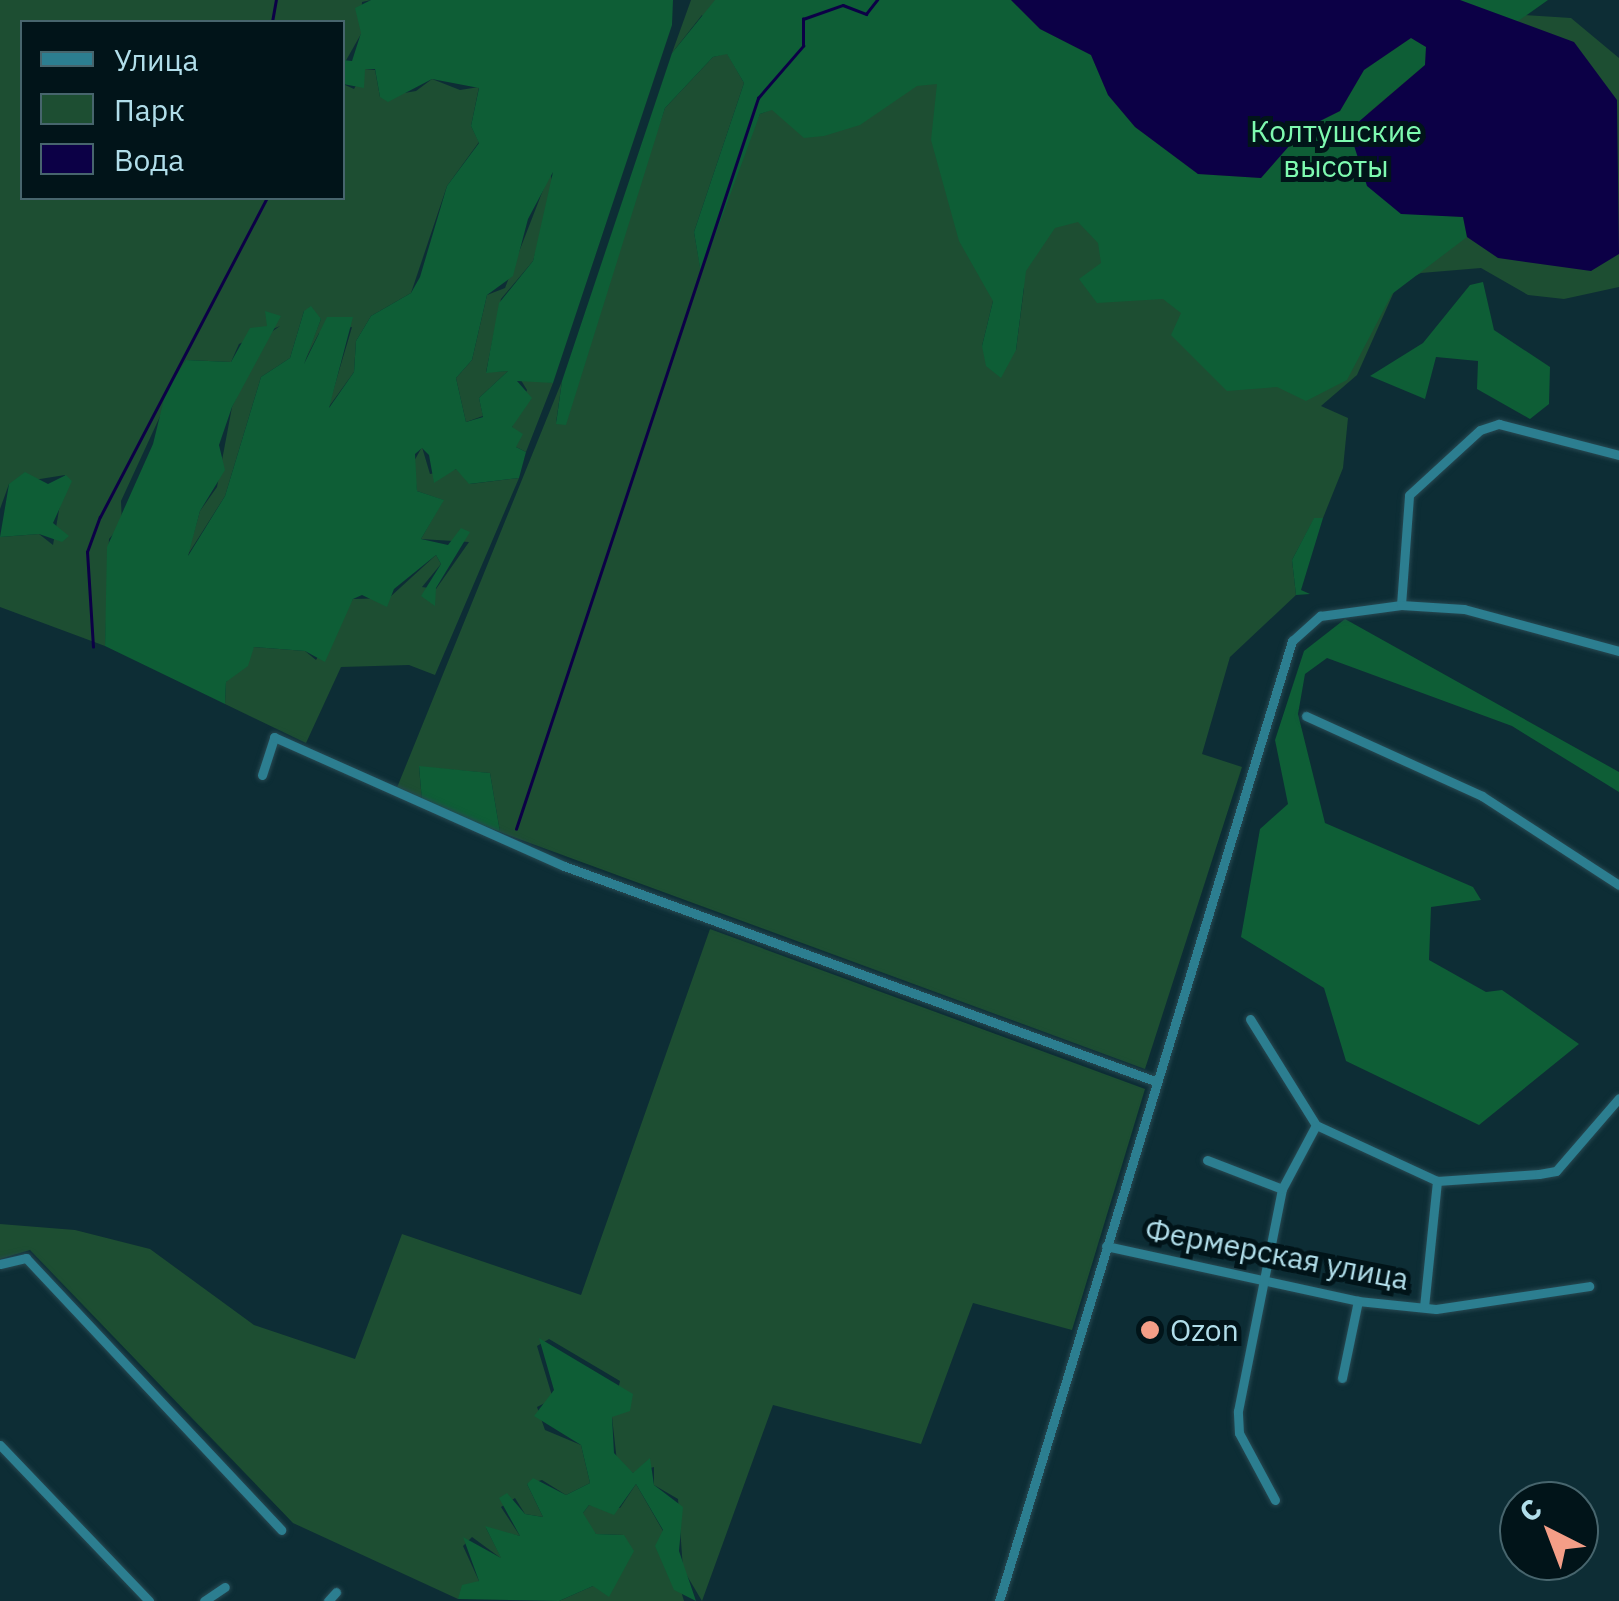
<!DOCTYPE html>
<meta charset="utf-8">
<style>
body{margin:0}
#map{position:relative;width:1619px;height:1601px;overflow:hidden;background:#0d2d35;font-family:"IBM Plex Sans",sans-serif}
div>[style]{position:absolute}
.green>*{inset:0;background:#1d4e32}
.forest>*{inset:0;background:#0e5e36}
.water>*{inset:0;background:#0c0046}
.stream>*{height:2.5px;margin:-1.25px;padding:0 1.25px;transform-origin:1.25px;border-radius:1.25px;background:#0c0046}
.roads{filter:drop-shadow(0 0 2px #274952) drop-shadow(0 0 2px #274952)}
.street>*{height:9px;margin:-4.5px;padding:0 4.5px;transform-origin:4.5px;border-radius:4.5px;background:#2c7e90}
.dots>*{width:28px;height:28px;translate:-50% -50%;box-sizing:border-box;border:5px solid #011419;border-radius:50%}
span{translate:-50% -50%;white-space:nowrap;text-align:center;line-height:1.15;-webkit-text-stroke:10px #011419;paint-order:stroke}
.park-label{font-size:30px;color:#7efab0}
.street-label{font-size:30px;color:#b1deea}
.poi-label{font-size:30px;color:#b1deea}
.left{translate:0 -50%;text-align:left}
.legend{position:absolute;left:20px;top:20px;width:325px;height:180px;box-sizing:border-box;background:#011419;border:2px solid #47656d;margin:0;padding:12px 18px;list-style:none;font-size:30px;color:#b1deea}
.legend li{display:flex;align-items:center;gap:20px;height:50px}
.legend b{width:50px;border:2px solid #47656d}
.north{position:absolute;left:1499px;top:1481px;width:100px;height:100px;box-sizing:border-box;background:#011419;border:2px solid #47656d;border-radius:50%;rotate:318deg;font-size:28px;font-weight:700;line-height:40px;text-align:center;color:#b1deea}
.north::after{content:'';display:block;margin:auto;width:35px;height:45px;background:#f49e87;clip-path:polygon(50% 0,100% 100%,50% 72%,0 100%)}
</style>
<div id="map">
<div class="green">
<div style="clip-path:polygon(0 0,371px 0,362px 2px,361px 34px,344px 64px,342px 22px,22px 22px,22px 198px,342px 198px,343px 84px,354px 89px,365px 69px,375px 70px,380px 97px,416px 91px,432px 79px,460px 90px,479px 87px,471px 126px,479px 142px,447px 186px,411px 293px,371px 316px,356px 341px,354px 372px,328px 408px,352px 327px,319px 333px,303px 364px,321px 319px,304px 311px,290px 358px,261px 377px,225px 496px,187px 556px,200px 511px,217px 487px,232px 407px,264px 337px,280px 326px,239px 344px,231px 362px,186px 360px,121px 501px,122px 524px,109px 539px,105px 646px,0 607px,0 537px,39px 534px,53px 545px,65px 475px,9px 484px,0 509px)"></div>
<div style="clip-path:polygon(evenodd,691px 0,1481px 0,1510px 14px,1571px 18px,1619px 58px,1619px 287px,1564px 299px,1528px 295px,1481px 268px,1421px 273px,1397px 285px,1357px 375px,1321px 406px,1348px 418px,1343px 468px,1323px 518px,1314px 519px,1292px 560px,1296px 595px,1230px 657px,1202px 754px,1242px 767px,1145px 1069px,500px 832px,490px 773px,419px 767px,422px 801px,396px 790px,562px 381px,556px 423px,665px 108px,713px 57px,727px 53px,744px 83px,694px 232px,701px 272px,733px 172px,760px 114px,770px 110px,702px 15px,672px 53px,691px 0,1024px 288px,1016px 350px,982px 346px,993px 301px,1024px 288px)"></div>
<div style="clip-path:polygon(550px 172px,554px 189px,533px 261px,501px 299px,486px 372px,508px 371px,479px 398px,483px 416px,466px 422px,456px 378px,472px 360px,487px 295px,505px 288px)"></div>
<div style="clip-path:polygon(519px 377px,553px 383px,526px 452px,516px 447px,512px 427px,527px 390px)"></div>
<div style="clip-path:polygon(422px 447px,430px 474px,457px 469px,470px 484px,519px 478px,435px 675px,409px 665px,341px 667px,306px 743px,225px 704px,226px 682px,254px 647px,305px 651px,316px 660px,353px 599px,389px 598px,436px 555px,441px 564px,422px 587px,436px 589px,469px 542px,421px 539px,443px 500px,417px 491px,413px 463px)"></div>
<div style="clip-path:polygon(710px 929px,1145px 1089px,1072px 1330px,973px 1303px,921px 1444px,773px 1405px,702px 1601px,683px 1569px,678px 1499px,654px 1485px,654px 1467px,633px 1473px,617px 1462px,612px 1417px,620px 1381px,549px 1339px,537px 1346px,553px 1399px,537px 1407px,545px 1430px,581px 1445px,590px 1483px,566px 1495px,542px 1480px,527px 1484px,543px 1517px,525px 1514px,515px 1498px,501px 1507px,520px 1536px,486px 1528px,502px 1559px,472px 1537px,463px 1546px,479px 1581px,458px 1599px,293px 1523px,30px 1250px,0 1259px,0 1224px,75px 1230px,150px 1249px,254px 1325px,355px 1359px,402px 1234px,581px 1295px)"></div>
<div style="clip-path:polygon(636px 1484px,663px 1531px,684px 1601px,559px 1601px,593px 1586px,624px 1535px,596px 1534px,581px 1522px,583px 1513px,589px 1505px,620px 1508px)"></div>
</div>
<div class="forest">
<div style="clip-path:polygon(evenodd,371px 0,673px 0,672px 25px,553px 383px,517px 381px,532px 398px,512px 427px,523px 434px,516px 447px,526px 452px,519px 478px,469px 484px,456px 469px,434px 483px,429px 455px,422px 448px,415px 454px,417px 491px,444px 500px,421px 539px,448px 545px,461px 528px,470px 532px,436px 588px,435px 606px,421px 596px,441px 564px,436px 555px,394px 589px,387px 607px,362px 595px,353px 599px,325px 662px,305px 651px,254px 647px,248px 666px,226px 682px,225px 704px,105px 646px,107px 547px,153px 444px,166px 391px,186px 360px,231px 362px,250px 328px,267px 326px,265px 311px,281px 316px,232px 407px,219px 445px,225px 470px,200px 511px,188px 556px,225px 496px,261px 377px,290px 358px,304px 311px,311px 306px,321px 319px,304px 364px,327px 317px,353px 317px,329px 408px,354px 372px,356px 341px,371px 316px,411px 293px,420px 277px,447px 186px,479px 143px,471px 126px,479px 88px,432px 79px,388px 102px,380px 97px,375px 69px,365px 69px,364px 88px,343px 84px,343px 60px,352px 61px,361px 33px,355px 8px,371px 0,553px 172px,533px 261px,499px 303px,486px 373px,508px 371px,479px 398px,483px 417px,466px 422px,456px 378px,472px 360px,487px 295px,513px 276px,528px 219px,553px 172px)"></div>
<div style="clip-path:polygon(715px 0,1011px 0,1040px 29px,1091px 55px,1108px 95px,1135px 127px,1198px 174px,1261px 178px,1304px 129px,1340px 111px,1364px 70px,1411px 38px,1426px 47px,1425px 65px,1368px 113px,1401px 213px,1463px 217px,1467px 237px,1392px 294px,1347px 380px,1306px 401px,1277px 387px,1227px 391px,1171px 335px,1181px 313px,1163px 299px,1097px 303px,1079px 279px,1101px 263px,1098px 243px,1078px 222px,1055px 228px,1026px 271px,1016px 350px,1001px 378px,986px 366px,982px 346px,993px 301px,959px 241px,931px 140px,937px 84px,917px 86px,860px 125px,824px 136px,804px 138px,772px 110px,760px 114px,701px 274px,694px 232px,744px 83px,727px 54px,713px 57px,665px 108px,566px 425px,556px 424px,562px 381px,672px 53px)"></div>
<div style="clip-path:polygon(1460px 0,1548px 0,1514px 24px)"></div>
<div style="clip-path:polygon(1483px 282px,1494px 330px,1550px 367px,1549px 404px,1530px 419px,1477px 389px,1478px 361px,1436px 357px,1425px 399px,1370px 376px,1423px 343px,1470px 285px)"></div>
<div style="clip-path:polygon(25px 472px,48px 484px,66px 475px,72px 481px,53px 523px,69px 536px,62px 542px,39px 534px,0 537px,9px 484px)"></div>
<div style="clip-path:polygon(1314px 518px,1323px 518px,1301px 590px,1310px 594px,1296px 595px,1292px 560px)"></div>
<div style="clip-path:polygon(1345px 619px,1619px 772px,1619px 792px,1512px 726px,1327px 658px,1305px 674px,1298px 714px,1325px 823px,1473px 887px,1481px 900px,1431px 907px,1429px 960px,1486px 992px,1502px 990px,1579px 1044px,1479px 1125px,1346px 1061px,1324px 988px,1241px 937px,1260px 829px,1288px 804px,1275px 740px,1304px 651px)"></div>
<div style="clip-path:polygon(419px 766px,490px 773px,500px 832px,422px 801px)"></div>
<div style="clip-path:polygon(539px 1338px,633px 1394px,630px 1411px,612px 1417px,614px 1453px,633px 1473px,650px 1458px,654px 1485px,683px 1507px,679px 1551px,696px 1601px,674px 1590px,655px 1546px,663px 1530px,636px 1484px,614px 1515px,589px 1505px,583px 1513px,596px 1534px,624px 1535px,634px 1551px,609px 1597px,593px 1586px,559px 1601px,458px 1599px,462px 1585px,479px 1581px,463px 1537px,501px 1558px,485px 1526px,520px 1536px,499px 1498px,507px 1493px,525px 1514px,543px 1517px,527px 1484px,533px 1478px,566px 1495px,590px 1483px,581px 1445px,534px 1416px,554px 1390px)"></div>
</div>
<div class="water">
<div style="clip-path:polygon(1011px 0,1460px 0,1574px 42px,1617px 100px,1619px 254px,1591px 271px,1498px 258px,1467px 237px,1463px 217px,1401px 214px,1367px 186px,1349px 130px,1425px 65px,1426px 47px,1411px 38px,1364px 70px,1340px 111px,1304px 129px,1261px 178px,1198px 174px,1135px 127px,1108px 95px,1091px 55px,1040px 29px)"></div>
</div>
<div class="stream">
<div style="left:272px;top:22px;width:22px;rotate:-80deg"></div>
<div style="left:93px;top:647px;width:95px;rotate:-93.6deg"></div>
<div style="left:87px;top:552px;width:37px;rotate:-70deg"></div>
<div style="left:100px;top:517px;width:360px;rotate:-62.4deg"></div>
<div style="left:516px;top:829px;width:770px;rotate:-71.68deg"></div>
<div style="left:758px;top:98px;width:69px;rotate:-49.1deg"></div>
<div style="left:803px;top:46px;width:27px;rotate:-90deg"></div>
<div style="left:803px;top:19px;width:42px;rotate:-19.3deg"></div>
<div style="left:843px;top:5px;width:25px;rotate:21deg"></div>
<div style="left:866px;top:14px;width:18px;rotate:-52deg"></div>
</div>
<div class="roads">
<div class="street">
<div style="left:1401px;top:605px;width:110px;rotate:-85.8deg"></div>
<div style="left:1409px;top:495px;width:96px;rotate:-42.5deg"></div>
<div style="left:1480px;top:430px;width:20px;rotate:-18deg"></div>
<div style="left:1499px;top:424px;width:124px;rotate:14.5deg"></div>
<div style="left:1306px;top:716px;width:193px;rotate:24.4deg"></div>
<div style="left:1482px;top:796px;width:163px;rotate:33deg"></div>
<div style="left:262px;top:775px;width:40px;rotate:-72deg"></div>
<div style="left:274px;top:737px;width:317px;rotate:24deg"></div>
<div style="left:564px;top:866px;width:629px;rotate:19.99deg"></div>
<div style="left:1250px;top:1019px;width:125px;rotate:58.1deg"></div>
<div style="left:1316px;top:1125px;width:133px;rotate:24.8deg"></div>
<div style="left:1437px;top:1181px;width:102px;rotate:-3.9deg"></div>
<div style="left:1539px;top:1174px;width:17px;rotate:-10deg"></div>
<div style="left:1556px;top:1171px;width:96px;rotate:-49.2deg"></div>
<div style="left:1207px;top:1160px;width:80px;rotate:21.1deg"></div>
<div style="left:1106px;top:1246px;width:258px;rotate:12.3deg"></div>
<div style="left:1358px;top:1301px;width:78px;rotate:5.9deg"></div>
<div style="left:1436px;top:1309px;width:155px;rotate:-8.5deg"></div>
<div style="left:0;top:1264px;width:27px;rotate:-13deg"></div>
<div style="left:26px;top:1258px;width:373px;rotate:46.8deg"></div>
<div style="left:1424px;top:1307px;width:127px;rotate:-84.1deg"></div>
<div style="left:1342px;top:1378px;width:79px;rotate:-78.3deg"></div>
<div style="left:0;top:1445px;width:216px;rotate:46.3deg"></div>
<div style="left:1275px;top:1500px;width:76px;rotate:-118.2deg"></div>
<div style="left:1239px;top:1433px;width:22px;rotate:-93deg"></div>
<div style="left:1238px;top:1411px;width:226px;rotate:-78.8deg"></div>
<div style="left:1282px;top:1189px;width:72px;rotate:-62deg"></div>
<div style="left:204px;top:1601px;width:25px;rotate:-34deg"></div>
<div style="left:328px;top:1601px;width:12px;rotate:-48deg"></div>
<div style="left:999px;top:1601px;width:1004px;rotate:-73.03deg"></div>
<div style="left:1292px;top:641px;width:38px;rotate:-42deg"></div>
<div style="left:1320px;top:616px;width:82px;rotate:-7.7deg"></div>
<div style="left:1401px;top:605px;width:63px;rotate:3.6deg"></div>
<div style="left:1464px;top:609px;width:161px;rotate:15.2deg"></div>
</div>
</div>
<div class="dots">
<div style="left:1150px;top:1330px;background:#f49e87"></div>
</div>
<div class="park-label">
<span style="left:1336px;top:148px">Колтушские<br>высоты</span>
</div>
<div class="street-label">
<span style="left:1277px;top:1254px;rotate:11deg">Фермерская улица</span>
</div>
<div class="poi-label">
<span class="left" style="left:1170px;top:1330px">Ozon</span>
</div>
<ul class="legend">
<li><b style="height:12px;background:#2c7e90"></b>Улица</li>
<li><b style="height:28px;background:#1d4e32"></b>Парк</li>
<li><b style="height:28px;background:#0c0046"></b>Вода</li>
</ul>
<div class="north">С</div>
</div>
